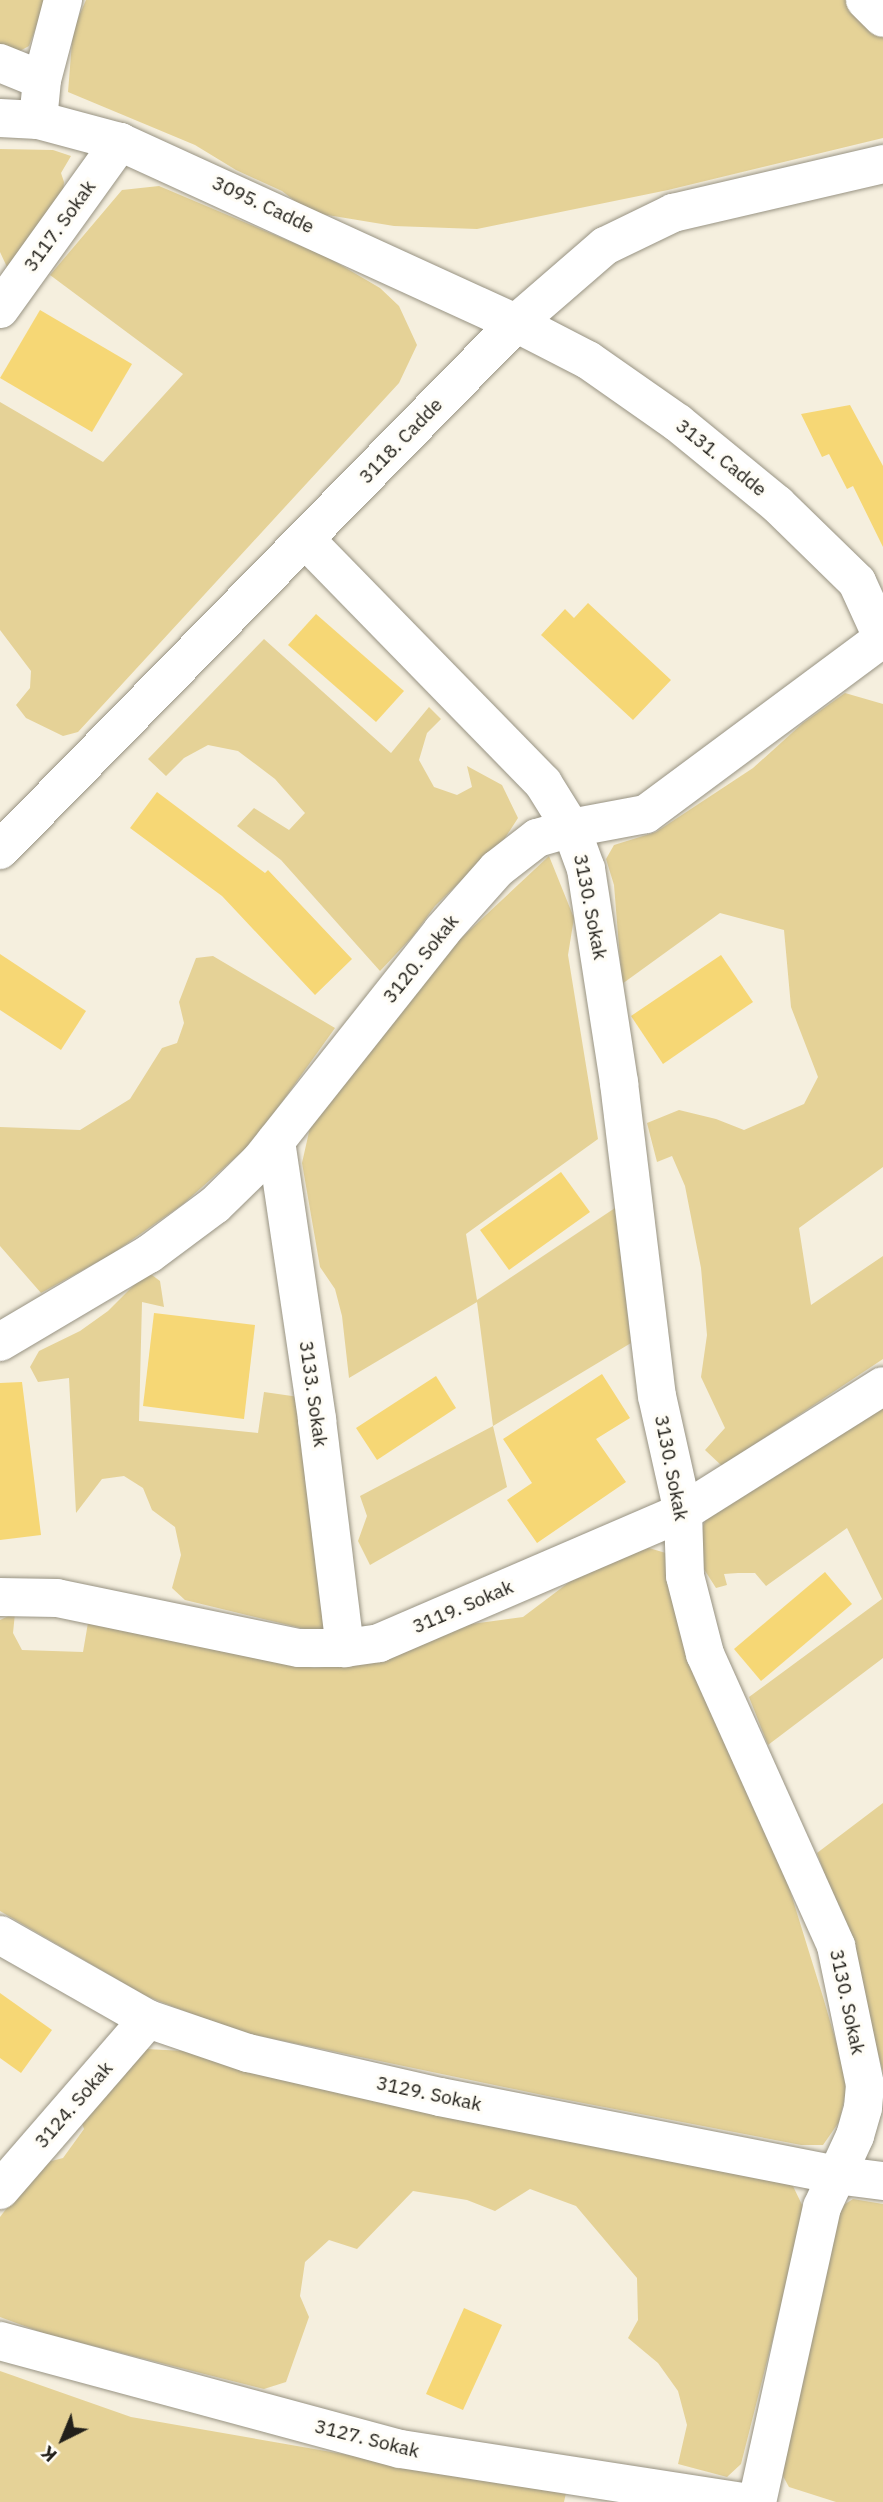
<!DOCTYPE html>
<style>
body{margin:0}
#map{position:relative;width:883px;height:2502px;overflow:hidden;background:#f5efde;font-family:"IBM Plex Sans",sans-serif}
div>[style]{position:absolute}
.green>*{inset:0;background:#e5d297}
.building>*{inset:0;background:#f6d775}
.roads{filter:drop-shadow(0 0 2px #989383) drop-shadow(0 0 2px #989383)}
.minor>*{height:38px;margin:-19px;padding:0 19px;transform-origin:19px;border-radius:19px;background:#fff}
span{translate:-50% -50%;white-space:nowrap;text-align:center;line-height:1.15;-webkit-text-stroke:6px #fffdf6;paint-order:stroke}
.street-label{font-size:19px;color:#22201a}
.north{position:absolute;left:28px;top:2404px;width:70px;height:70px;-webkit-text-stroke:5px #fffdf6;paint-order:stroke;rotate:223deg;font-size:19px;font-weight:700;line-height:28px;text-align:center;color:#22201a}
.north::after{content:'';display:block;margin:auto;width:24px;height:32px;background:#22201a;clip-path:polygon(50% 0,100% 100%,50% 72%,0 100%)}
</style>
<div id="map">
<div class="green">
<div style="clip-path:polygon(0 0,46px 0,29px 46px,18px 52px,0 46px)"></div>
<div style="clip-path:polygon(86px 0,847px 0,883px 35px,883px 138px,668px 190px,477px 229px,394px 226px,309px 212px,282px 191px,236px 170px,195px 145px,68px 92px,73px 30px)"></div>
<div style="clip-path:polygon(0 149px,53px 150px,71px 156px,61px 173px,64px 182px,63px 192px,7px 267px,0 252px)"></div>
<div style="clip-path:polygon(159px 186px,327px 257px,380px 288px,399px 306px,417px 345px,399px 383px,78px 732px,63px 736px,26px 718px,16px 705px,30px 688px,31px 671px,0 630px,0 402px,103px 462px,183px 374px,50px 275px,122px 190px)"></div>
<div style="clip-path:polygon(264px 639px,391px 753px,429px 707px,441px 719px,427px 733px,419px 760px,434px 787px,457px 795px,472px 787px,467px 766px,502px 785px,518px 818px,505px 838px,435px 906px,413px 936px,380px 971px,281px 860px,237px 826px,254px 808px,289px 830px,305px 813px,275px 779px,238px 751px,208px 745px,184px 758px,166px 776px,148px 759px)"></div>
<div style="clip-path:polygon(845px 693px,883px 704px,883px 1167px,799px 1228px,811px 1305px,883px 1256px,883px 1359px,722px 1466px,705px 1450px,725px 1428px,701px 1377px,707px 1335px,701px 1268px,685px 1186px,672px 1156px,657px 1162px,647px 1123px,679px 1110px,716px 1119px,744px 1130px,804px 1104px,818px 1077px,791px 1007px,784px 930px,720px 913px,622px 984px,614px 885px,606px 859px,614px 845px,656px 832px,753px 768px,803px 723px)"></div>
<div style="clip-path:polygon(549px 856px,574px 918px,568px 955px,598px 1139px,466px 1234px,477px 1300px,615px 1208px,631px 1343px,493px 1426px,507px 1487px,370px 1565px,358px 1541px,367px 1516px,360px 1496px,493px 1426px,477px 1302px,349px 1378px,342px 1316px,335px 1289px,320px 1267px,302px 1163px,311px 1123px,441px 957px)"></div>
<div style="clip-path:polygon(213px 956px,335px 1028px,254px 1141px,183px 1204px,112px 1254px,41px 1293px,0 1246px,0 1127px,80px 1130px,130px 1099px,162px 1048px,177px 1043px,184px 1023px,179px 1002px,196px 958px)"></div>
<div style="clip-path:polygon(144px 1275px,152px 1275px,160px 1281px,164px 1307px,142px 1302px,139px 1421px,258px 1433px,264px 1392px,299px 1397px,328px 1623px,322px 1630px,305px 1629px,185px 1600px,172px 1588px,181px 1555px,175px 1527px,152px 1510px,143px 1488px,124px 1476px,102px 1479px,76px 1513px,69px 1378px,38px 1382px,30px 1367px,39px 1351px,80px 1331px,108px 1311px)"></div>
<div style="clip-path:polygon(883px 1404px,883px 1658px,768px 1745px,749px 1697px,882px 1599px,847px 1528px,766px 1586px,755px 1573px,738px 1573px,724px 1574px,727px 1585px,716px 1588px,702px 1566px,702px 1528px,708px 1515px)"></div>
<div style="clip-path:polygon(639px 1545px,669px 1554px,783px 1868px,823px 1997px,848px 2083px,839px 2122px,823px 2145px,801px 2145px,552px 2097px,236px 2031px,146px 1996px,0 1911px,0 1620px,15px 1613px,13px 1633px,22px 1650px,83px 1652px,90px 1611px,274px 1660px,314px 1668px,358px 1664px,457px 1626px,523px 1617px,572px 1580px)"></div>
<div style="clip-path:polygon(883px 1803px,883px 2072px,845px 1930px,817px 1853px)"></div>
<div style="clip-path:polygon(146px 2049px,185px 2051px,791px 2182px,805px 2211px,741px 2464px,727px 2477px,678px 2464px,687px 2425px,678px 2391px,658px 2363px,628px 2338px,638px 2320px,637px 2278px,576px 2206px,530px 2189px,495px 2211px,467px 2200px,413px 2191px,357px 2249px,329px 2240px,305px 2262px,300px 2296px,309px 2317px,286px 2382px,264px 2389px,46px 2334px,0 2317px,0 2217px,40px 2164px,63px 2158px,84px 2129px,80px 2118px)"></div>
<div style="clip-path:polygon(853px 2199px,883px 2204px,883px 2502px,836px 2502px,789px 2487px,779px 2469px,839px 2208px)"></div>
<div style="clip-path:polygon(0 2371px,131px 2417px,566px 2493px,564px 2502px,0 2502px)"></div>
</div>
<div class="building">
<div style="clip-path:polygon(40px 310px,132px 364px,92px 432px,0 378px)"></div>
<div style="clip-path:polygon(850px 405px,883px 466px,883px 547px,853px 486px,847px 489px,829px 454px,822px 457px,801px 414px)"></div>
<div style="clip-path:polygon(588px 603px,671px 680px,633px 720px,541px 635px,565px 609px,574px 618px)"></div>
<div style="clip-path:polygon(316px 614px,404px 691px,376px 722px,288px 645px)"></div>
<div style="clip-path:polygon(157px 792px,265px 873px,268px 870px,352px 959px,315px 995px,222px 896px,130px 828px)"></div>
<div style="clip-path:polygon(0 954px,86px 1011px,61px 1050px,0 1010px)"></div>
<div style="clip-path:polygon(721px 955px,753px 1002px,663px 1064px,631px 1016px)"></div>
<div style="clip-path:polygon(561px 1172px,590px 1212px,509px 1270px,480px 1230px)"></div>
<div style="clip-path:polygon(154px 1313px,255px 1325px,244px 1419px,143px 1406px)"></div>
<div style="clip-path:polygon(602px 1374px,630px 1418px,596px 1439px,626px 1482px,537px 1543px,507px 1500px,532px 1483px,503px 1439px)"></div>
<div style="clip-path:polygon(436px 1376px,456px 1408px,377px 1460px,356px 1428px)"></div>
<div style="clip-path:polygon(22px 1382px,41px 1535px,0 1540px,0 1383px)"></div>
<div style="clip-path:polygon(825px 1572px,852px 1604px,761px 1681px,734px 1649px)"></div>
<div style="clip-path:polygon(0 1993px,52px 2030px,21px 2073px,0 2058px)"></div>
<div style="clip-path:polygon(464px 2308px,502px 2325px,463px 2410px,426px 2394px)"></div>
</div>
<div class="roads">
<div class="minor">
<div style="left:865px;top:0;width:25px;rotate:45deg"></div>
<div style="left:0;top:63px;width:45px;rotate:22deg"></div>
<div style="left:0;top:118px;width:38px;rotate:3deg"></div>
<div style="left:38px;top:120px;width:85px;rotate:15deg"></div>
<div style="left:120px;top:142px;width:435px;rotate:24.6deg"></div>
<div style="left:516px;top:323px;width:81px;rotate:27.2deg"></div>
<div style="left:588px;top:360px;width:110px;rotate:35deg"></div>
<div style="left:678px;top:423px;width:128px;rotate:39.3deg"></div>
<div style="left:777px;top:504px;width:112px;rotate:44.3deg"></div>
<div style="left:857px;top:582px;width:63px;rotate:65.5deg"></div>
<div style="left:38px;top:120px;width:40px;rotate:-84.3deg"></div>
<div style="left:42px;top:80px;width:83px;rotate:-75.3deg"></div>
<div style="left:0;top:309px;width:206px;rotate:-54.3deg"></div>
<div style="left:305px;top:539px;width:341px;rotate:45.7deg"></div>
<div style="left:543px;top:783px;width:53px;rotate:58.1deg"></div>
<div style="left:571px;top:828px;width:44px;rotate:69.9deg"></div>
<div style="left:586px;top:869px;width:217px;rotate:81.2deg"></div>
<div style="left:619px;top:1083px;width:315px;rotate:83.1deg"></div>
<div style="left:657px;top:1396px;width:119px;rotate:77.4deg"></div>
<div style="left:683px;top:1512px;width:64px;rotate:88.2deg"></div>
<div style="left:685px;top:1576px;width:81px;rotate:75.6deg"></div>
<div style="left:705px;top:1654px;width:320px;rotate:65.8deg"></div>
<div style="left:836px;top:1946px;width:142px;rotate:78.2deg"></div>
<div style="left:865px;top:2085px;width:23px;rotate:95deg"></div>
<div style="left:863px;top:2108px;width:29px;rotate:106deg"></div>
<div style="left:855px;top:2136px;width:78px;rotate:114.9deg"></div>
<div style="left:822px;top:2207px;width:302px;rotate:102.4deg"></div>
<div style="left:0;top:850px;width:738px;rotate:-45.6deg"></div>
<div style="left:516px;top:323px;width:118px;rotate:-40.9deg"></div>
<div style="left:605px;top:246px;width:76px;rotate:-25.9deg"></div>
<div style="left:673px;top:213px;width:216px;rotate:-13.1deg"></div>
<div style="left:276px;top:1141px;width:282px;rotate:81.6deg"></div>
<div style="left:317px;top:1420px;width:230px;rotate:83deg"></div>
<div style="left:0;top:1342px;width:173px;rotate:-30.6deg"></div>
<div style="left:149px;top:1254px;width:82px;rotate:-36.6deg"></div>
<div style="left:215px;top:1205px;width:63px;rotate:-44.4deg"></div>
<div style="left:260px;top:1161px;width:293px;rotate:-51.6deg"></div>
<div style="left:442px;top:931px;width:83px;rotate:-48.4deg"></div>
<div style="left:497px;top:869px;width:51px;rotate:-37.8deg"></div>
<div style="left:537px;top:838px;width:35px;rotate:-16deg"></div>
<div style="left:571px;top:828px;width:76px;rotate:-10.6deg"></div>
<div style="left:646px;top:814px;width:295px;rotate:-36.6deg"></div>
<div style="left:0;top:1597px;width:57px;rotate:1deg"></div>
<div style="left:57px;top:1598px;width:247px;rotate:11.7deg"></div>
<div style="left:299px;top:1648px;width:46px"></div>
<div style="left:345px;top:1648px;width:34px;rotate:-8deg"></div>
<div style="left:379px;top:1643px;width:331px;rotate:-23.3deg"></div>
<div style="left:683px;top:1512px;width:236px;rotate:-32.2deg"></div>
<div style="left:0;top:1935px;width:170px;rotate:29.6deg"></div>
<div style="left:148px;top:2019px;width:106px;rotate:18.8deg"></div>
<div style="left:248px;top:2053px;width:197px;rotate:12.9deg"></div>
<div style="left:440px;top:2097px;width:404px;rotate:11.1deg"></div>
<div style="left:836px;top:2175px;width:47px;rotate:7.3deg"></div>
<div style="left:0;top:2190px;width:226px;rotate:-49.1deg"></div>
<div style="left:0;top:2341px;width:414px;rotate:15.1deg"></div>
<div style="left:400px;top:2449px;width:346px;rotate:8.8deg"></div>
</div>
</div>
<div class="street-label">
<span style="left:263px;top:205px;rotate:25deg">3095. Cadde</span>
<span style="left:60px;top:226px;rotate:-54deg">3117. Sokak</span>
<span style="left:401px;top:441px;rotate:-46deg">3118. Cadde</span>
<span style="left:721px;top:458px;rotate:39deg">3131. Cadde</span>
<span style="left:590px;top:907px;rotate:79deg">3130. Sokak</span>
<span style="left:421px;top:959px;rotate:-51deg">3120. Sokak</span>
<span style="left:313px;top:1394px;rotate:82deg">3133. Sokak</span>
<span style="left:671px;top:1468px;rotate:79deg">3130. Sokak</span>
<span style="left:463px;top:1607px;rotate:-23deg">3119. Sokak</span>
<span style="left:847px;top:2002px;rotate:78deg">3130. Sokak</span>
<span style="left:429px;top:2094px;rotate:12deg">3129. Sokak</span>
<span style="left:74px;top:2105px;rotate:-49deg">3124. Sokak</span>
<span style="left:367px;top:2439px;rotate:14deg">3127. Sokak</span>
</div>
<div class="north">K</div>
</div>
